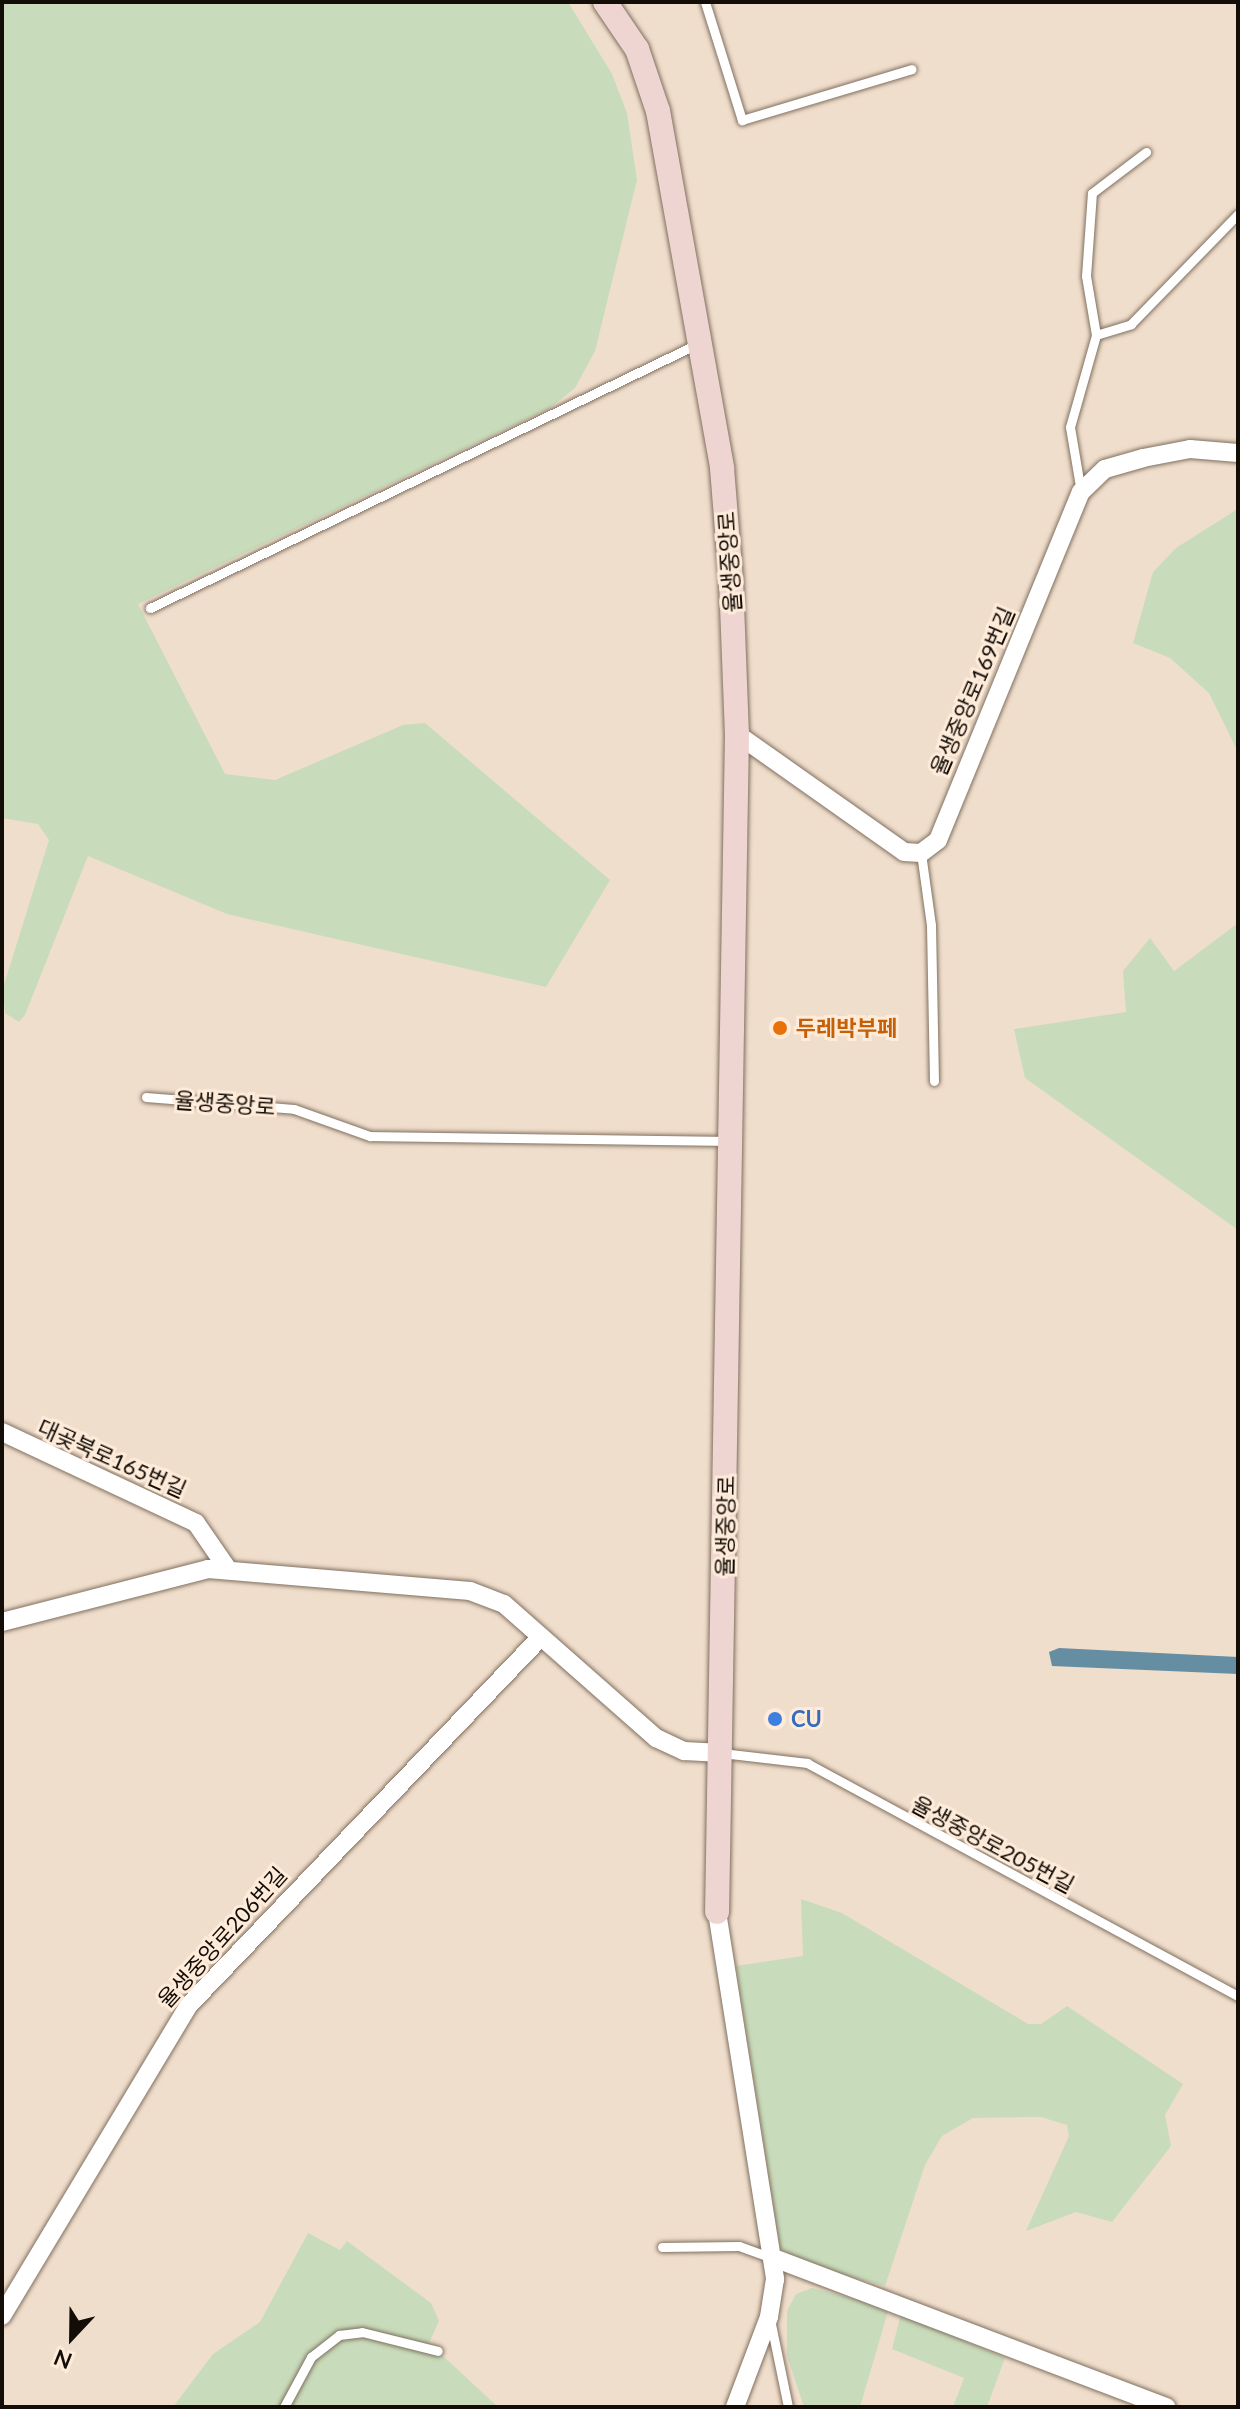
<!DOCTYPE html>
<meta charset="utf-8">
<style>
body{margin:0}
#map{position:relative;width:1240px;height:2409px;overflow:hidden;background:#f0decc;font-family:Lato,"Noto Sans KR",sans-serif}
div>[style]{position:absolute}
.green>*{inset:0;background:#c8dcbb}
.water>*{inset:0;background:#668ea3}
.roads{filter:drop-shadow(0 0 2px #807060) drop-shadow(0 0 2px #807060)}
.lane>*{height:9px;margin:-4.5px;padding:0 4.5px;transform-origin:4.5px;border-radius:4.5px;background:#fff}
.street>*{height:18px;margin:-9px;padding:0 9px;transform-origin:9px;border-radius:9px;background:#fff}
.secondary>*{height:24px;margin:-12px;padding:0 12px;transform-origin:12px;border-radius:12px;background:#eed5d2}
.dots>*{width:22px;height:22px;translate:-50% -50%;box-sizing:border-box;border:4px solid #feebd9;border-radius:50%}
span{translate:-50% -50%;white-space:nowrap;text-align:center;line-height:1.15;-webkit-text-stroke:6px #feebd9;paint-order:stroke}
.street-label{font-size:22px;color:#130d07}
.food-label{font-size:22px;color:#c56008;font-weight:700}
.left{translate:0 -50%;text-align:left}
.shop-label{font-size:22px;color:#366cbe;font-weight:700}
.frame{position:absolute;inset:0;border:4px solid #130d07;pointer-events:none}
.north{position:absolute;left:32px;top:2297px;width:80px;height:80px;-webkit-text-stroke:6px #feebd9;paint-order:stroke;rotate:202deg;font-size:22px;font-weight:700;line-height:32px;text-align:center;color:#130d07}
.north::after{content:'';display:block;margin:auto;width:28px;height:36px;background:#130d07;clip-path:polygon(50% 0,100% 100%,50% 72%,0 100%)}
</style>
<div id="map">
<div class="green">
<div style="clip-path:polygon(2px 2px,568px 2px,612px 74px,627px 113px,637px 180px,595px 351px,575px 388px,550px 408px,138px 604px,225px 774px,275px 780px,403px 725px,425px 723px,610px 880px,546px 987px,227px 914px,88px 856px,25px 1015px,19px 1022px,5px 1013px,3px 988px,49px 840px,38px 824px,2px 818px)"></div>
<div style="clip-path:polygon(1236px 510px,1238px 514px,1238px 752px,1209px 693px,1170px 658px,1133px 643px,1153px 572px,1176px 548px)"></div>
<div style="clip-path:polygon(1238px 923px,1238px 1230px,1025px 1078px,1014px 1029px,1126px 1012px,1123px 971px,1150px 938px,1174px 971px)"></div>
<div style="clip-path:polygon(801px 1899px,842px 1913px,1028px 2024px,1041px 2024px,1067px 2006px,1183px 2084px,1165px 2115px,1171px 2146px,1112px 2222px,1076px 2212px,1026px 2231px,1069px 2136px,1067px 2125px,1041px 2117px,973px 2118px,942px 2136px,925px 2165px,885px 2286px,798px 2262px,780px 2247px,736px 1966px,803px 1956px)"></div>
<div style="clip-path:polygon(308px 2233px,340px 2250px,347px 2241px,431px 2303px,439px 2321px,429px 2343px,498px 2407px,173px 2407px,213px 2354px,260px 2322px)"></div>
<div style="clip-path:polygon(812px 2288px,889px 2308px,860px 2407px,804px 2407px,787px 2356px,787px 2311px,796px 2294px)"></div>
<div style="clip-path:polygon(901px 2314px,1005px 2358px,987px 2407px,953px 2407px,964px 2378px,892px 2349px)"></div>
</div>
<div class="water">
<div style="clip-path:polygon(1059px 1648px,1238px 1657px,1238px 1674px,1052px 1666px,1049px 1652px)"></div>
</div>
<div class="roads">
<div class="lane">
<div style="left:705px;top:2px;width:124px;rotate:72.6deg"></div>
<div style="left:742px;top:120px;width:177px;rotate:-16.7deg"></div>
<div style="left:1096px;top:335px;width:60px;rotate:-99.6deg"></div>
<div style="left:1086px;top:276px;width:83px;rotate:-85.9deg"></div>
<div style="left:1092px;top:193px;width:68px;rotate:-37.2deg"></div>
<div style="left:1081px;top:492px;width:66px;rotate:-99.6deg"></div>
<div style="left:1070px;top:427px;width:96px;rotate:-74.2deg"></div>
<div style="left:1096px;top:335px;width:37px;rotate:-17deg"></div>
<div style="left:1131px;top:324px;width:153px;rotate:-45.8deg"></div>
<div style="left:150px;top:608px;width:607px;rotate:-25.76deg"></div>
<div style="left:921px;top:853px;width:73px;rotate:82.1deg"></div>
<div style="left:931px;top:925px;width:156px;rotate:88.9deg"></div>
<div style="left:146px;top:1097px;width:148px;rotate:4.6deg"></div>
<div style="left:294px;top:1109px;width:81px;rotate:19.6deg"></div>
<div style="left:370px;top:1136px;width:357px;rotate:0.8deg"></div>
<div style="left:722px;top:1753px;width:86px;rotate:6.7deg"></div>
<div style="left:807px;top:1763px;width:490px;rotate:28.4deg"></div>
<div style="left:662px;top:2247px;width:77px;rotate:-0.7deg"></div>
<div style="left:739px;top:2246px;width:33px;rotate:20deg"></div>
<div style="left:771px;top:2324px;width:85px;rotate:78.4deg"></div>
<div style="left:284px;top:2407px;width:57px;rotate:-61.6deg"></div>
<div style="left:311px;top:2357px;width:36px;rotate:-38deg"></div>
<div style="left:339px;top:2335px;width:23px;rotate:-7deg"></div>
<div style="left:362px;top:2332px;width:78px;rotate:14deg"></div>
</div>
<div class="street">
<div style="left:737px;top:734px;width:204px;rotate:35.2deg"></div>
<div style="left:904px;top:852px;width:17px;rotate:3deg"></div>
<div style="left:921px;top:853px;width:21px;rotate:-37deg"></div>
<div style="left:938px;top:840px;width:376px;rotate:-67.7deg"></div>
<div style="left:1081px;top:492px;width:33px;rotate:-44deg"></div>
<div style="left:1105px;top:469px;width:40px;rotate:-16deg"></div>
<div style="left:1143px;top:458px;width:48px;rotate:-10.8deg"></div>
<div style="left:1190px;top:449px;width:48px;rotate:4.8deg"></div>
<div style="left:2px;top:1432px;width:214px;rotate:25.1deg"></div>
<div style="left:196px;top:1523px;width:55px;rotate:55.4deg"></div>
<div style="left:2px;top:1622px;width:213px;rotate:-14.4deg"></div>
<div style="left:208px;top:1569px;width:263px;rotate:4.8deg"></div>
<div style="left:470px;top:1591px;width:36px;rotate:21deg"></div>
<div style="left:504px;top:1604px;width:203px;rotate:41.4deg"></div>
<div style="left:656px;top:1738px;width:31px;rotate:25deg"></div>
<div style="left:684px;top:1751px;width:38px;rotate:3deg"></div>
<div style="left:717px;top:1912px;width:372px;rotate:81deg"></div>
<div style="left:775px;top:2279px;width:38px;rotate:99deg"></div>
<div style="left:769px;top:2317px;width:96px;rotate:110.7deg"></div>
<div style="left:774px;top:2258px;width:420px;rotate:20.8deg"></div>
<div style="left:2px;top:2316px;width:363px;rotate:-59deg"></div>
<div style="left:189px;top:2005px;width:508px;rotate:-46.28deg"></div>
</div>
<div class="secondary">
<div style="left:605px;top:2px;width:57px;rotate:55.8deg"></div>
<div style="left:637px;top:49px;width:65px;rotate:71.3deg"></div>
<div style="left:658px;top:111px;width:363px;rotate:79.8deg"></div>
<div style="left:722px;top:468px;width:111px;rotate:85.4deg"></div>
<div style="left:731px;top:579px;width:155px;rotate:87.8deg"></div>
<div style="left:737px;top:734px;width:1178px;rotate:90.97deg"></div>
</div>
</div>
<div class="dots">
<div style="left:780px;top:1028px;background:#e8710a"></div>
<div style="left:775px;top:1719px;background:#3f7fe0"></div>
</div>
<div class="street-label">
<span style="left:729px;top:562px;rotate:-94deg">율생중앙로</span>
<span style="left:972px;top:691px;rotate:-67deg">율생중앙로169번길</span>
<span style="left:225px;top:1103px;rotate:4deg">율생중앙로</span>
<span style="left:112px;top:1458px;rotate:24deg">대곶북로165번길</span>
<span style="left:725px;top:1526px;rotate:-89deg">율생중앙로</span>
<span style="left:993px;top:1844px;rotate:28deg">율생중앙로205번길</span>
<span style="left:222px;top:1937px;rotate:-48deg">율생중앙로206번길</span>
</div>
<div class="food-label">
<span class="left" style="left:796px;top:1028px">두레박부페</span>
</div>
<div class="shop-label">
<span class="left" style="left:791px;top:1719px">CU</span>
</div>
<div class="frame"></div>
<div class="north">N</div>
</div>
